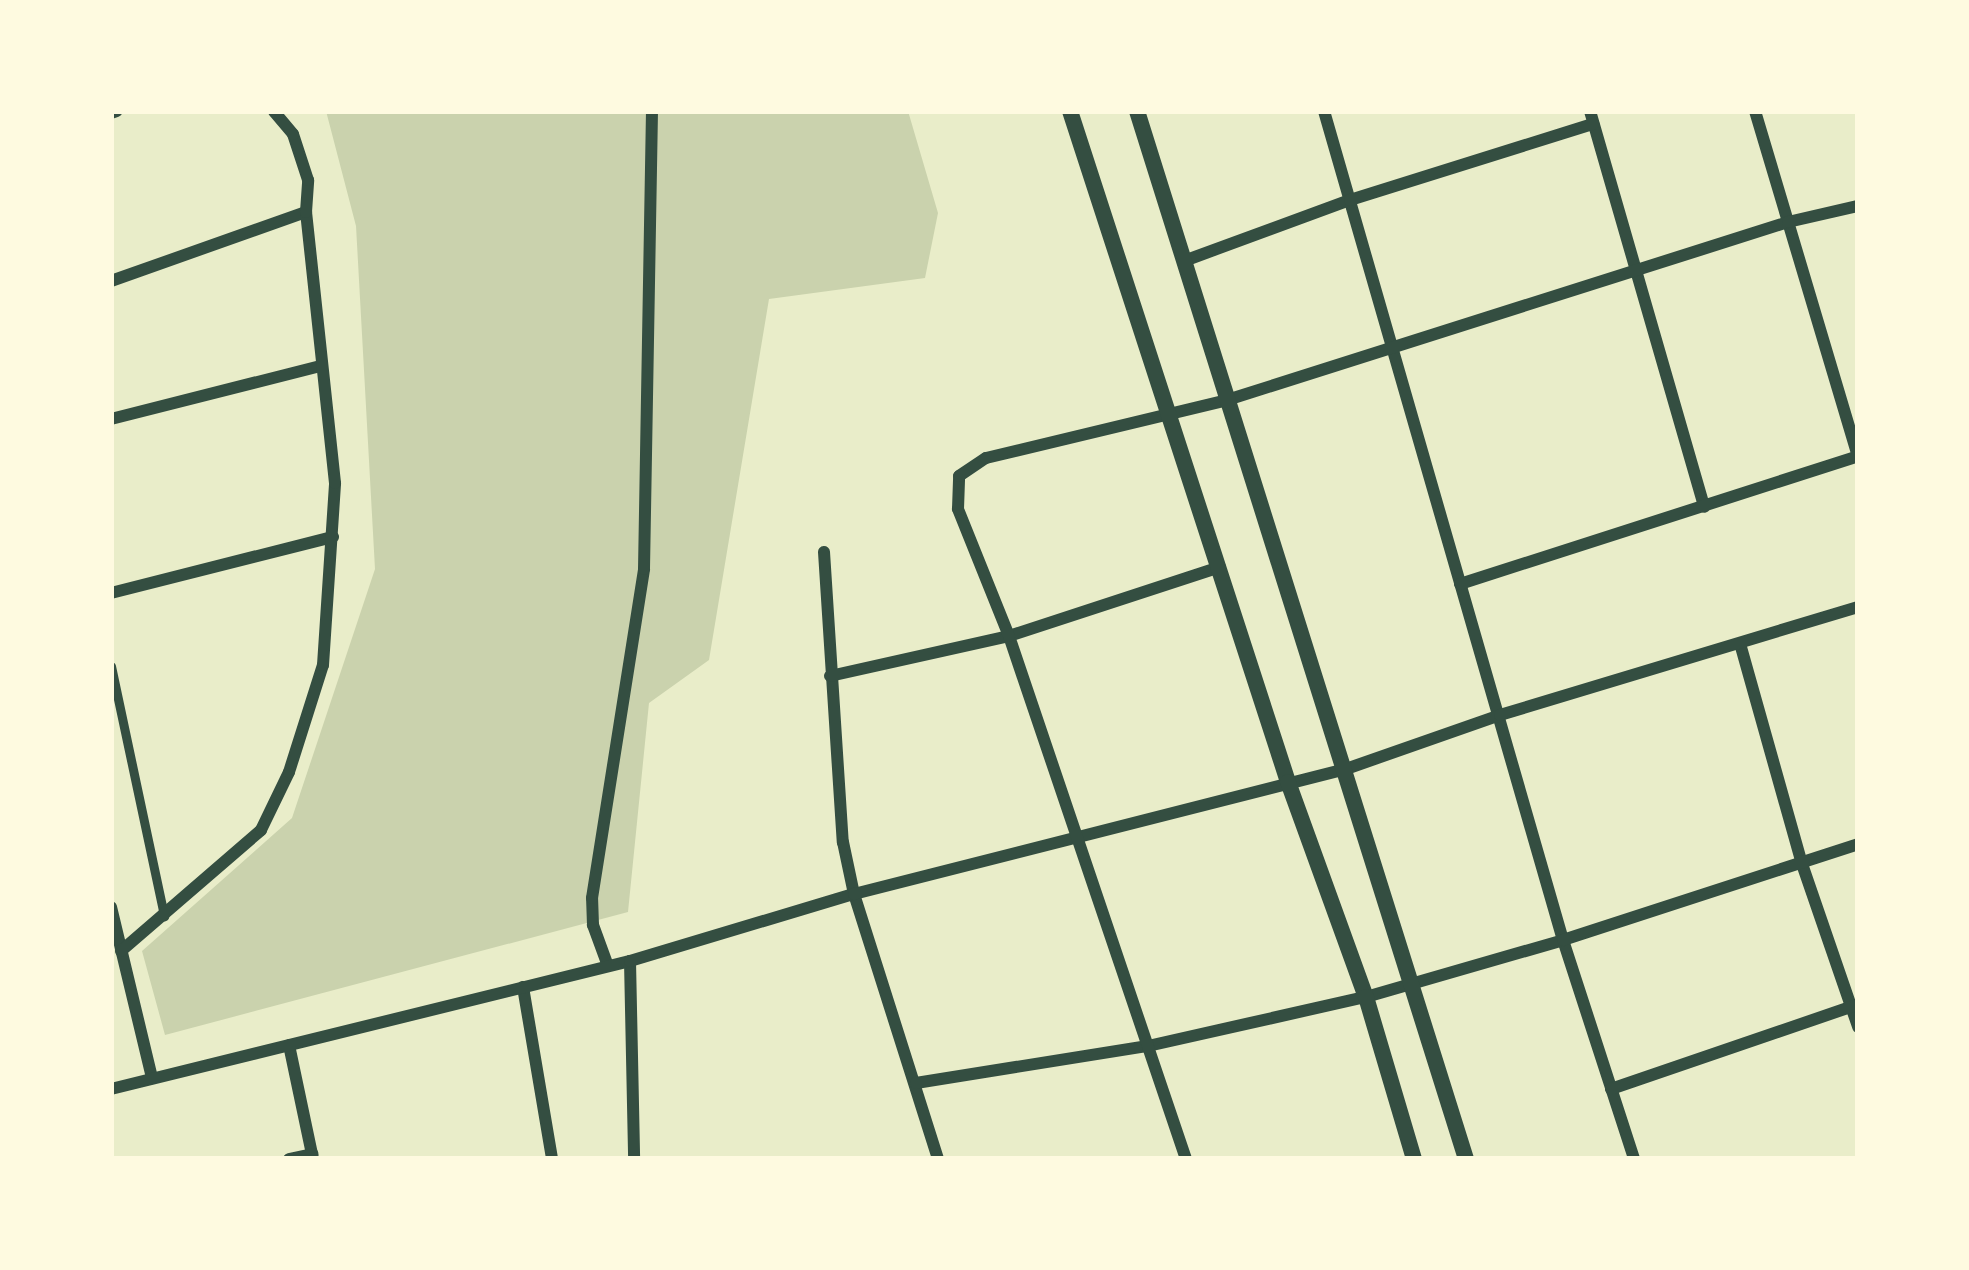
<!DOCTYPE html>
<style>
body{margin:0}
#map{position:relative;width:1969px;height:1270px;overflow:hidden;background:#e9edc9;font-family:Ubuntu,sans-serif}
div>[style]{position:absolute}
.green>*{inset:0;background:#cad2ad}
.pedestrian>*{height:9px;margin:-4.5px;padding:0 4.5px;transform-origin:4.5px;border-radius:4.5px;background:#344e41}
.minor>*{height:12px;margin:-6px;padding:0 6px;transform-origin:6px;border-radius:6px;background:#344e41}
.secondary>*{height:16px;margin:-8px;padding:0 8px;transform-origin:8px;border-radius:8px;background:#344e41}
span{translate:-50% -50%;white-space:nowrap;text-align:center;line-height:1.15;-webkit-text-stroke:12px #fefae0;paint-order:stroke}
.frame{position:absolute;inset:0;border:114px solid #fefae0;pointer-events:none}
</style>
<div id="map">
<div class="green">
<div style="clip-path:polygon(326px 111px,908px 111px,938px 213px,925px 278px,769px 299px,709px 660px,649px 703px,628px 912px,165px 1035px,142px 951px,292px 818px,375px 569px,356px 226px)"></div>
</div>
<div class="pedestrian">
<div style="left:111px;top:666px;width:256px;rotate:78deg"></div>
</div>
<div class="minor">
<div style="left:1324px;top:111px;width:863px;rotate:73.92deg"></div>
<div style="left:1563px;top:940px;width:230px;rotate:72deg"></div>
<div style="left:1590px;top:111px;width:412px;rotate:73.9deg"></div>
<div style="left:1755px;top:111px;width:361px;rotate:73.4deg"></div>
<div style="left:111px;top:113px;width:6px;rotate:-18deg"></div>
<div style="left:1184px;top:261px;width:177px;rotate:-20.2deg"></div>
<div style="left:1350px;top:200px;width:255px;rotate:-17.4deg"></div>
<div style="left:111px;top:281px;width:207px;rotate:-19.5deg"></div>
<div style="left:111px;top:419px;width:217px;rotate:-14.2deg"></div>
<div style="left:824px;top:552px;width:291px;rotate:86.3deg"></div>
<div style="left:843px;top:842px;width:53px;rotate:78.1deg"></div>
<div style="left:854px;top:894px;width:278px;rotate:72.4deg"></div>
<div style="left:1460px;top:584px;width:418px;rotate:-17.8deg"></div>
<div style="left:111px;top:593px;width:229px;rotate:-14.2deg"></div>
<div style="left:1741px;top:647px;width:222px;rotate:74.3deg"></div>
<div style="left:1801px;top:861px;width:176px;rotate:71deg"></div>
<div style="left:830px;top:676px;width:183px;rotate:-12.6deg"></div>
<div style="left:1009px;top:636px;width:222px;rotate:-18.1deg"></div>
<div style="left:111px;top:907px;width:176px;rotate:76.5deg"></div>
<div style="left:121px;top:951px;width:185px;rotate:-40.8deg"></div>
<div style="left:261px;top:830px;width:64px;rotate:-64.2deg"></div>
<div style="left:289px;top:772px;width:112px;rotate:-72.4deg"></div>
<div style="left:323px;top:665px;width:182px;rotate:-86.2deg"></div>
<div style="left:335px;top:483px;width:273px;rotate:-96.1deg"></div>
<div style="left:306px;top:212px;width:32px;rotate:-86deg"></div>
<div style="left:308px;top:180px;width:48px;rotate:-108.1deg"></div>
<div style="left:293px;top:134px;width:30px;rotate:-130deg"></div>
<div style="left:630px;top:961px;width:198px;rotate:88.8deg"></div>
<div style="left:608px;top:966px;width:44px;rotate:-110.1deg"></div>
<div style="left:593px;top:925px;width:27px;rotate:-92deg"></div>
<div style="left:592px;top:898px;width:333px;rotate:-81deg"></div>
<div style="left:644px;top:569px;width:458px;rotate:-89deg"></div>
<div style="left:523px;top:987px;width:174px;rotate:80.4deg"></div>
<div style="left:289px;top:1045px;width:116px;rotate:78.1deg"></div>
<div style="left:916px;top:1083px;width:235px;rotate:-9.1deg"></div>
<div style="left:1148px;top:1046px;width:223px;rotate:-12.7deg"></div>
<div style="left:1366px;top:997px;width:205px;rotate:-16.1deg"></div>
<div style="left:1563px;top:940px;width:310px;rotate:-18deg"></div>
<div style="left:111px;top:1089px;width:535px;rotate:-13.85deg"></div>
<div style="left:630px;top:961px;width:234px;rotate:-16.7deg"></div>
<div style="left:854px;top:894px;width:508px;rotate:-14.26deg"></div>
<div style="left:1346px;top:769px;width:163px;rotate:-19.3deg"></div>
<div style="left:1500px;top:715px;width:374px;rotate:-16.8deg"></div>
<div style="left:1611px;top:1089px;width:260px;rotate:-18.9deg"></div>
<div style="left:289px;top:1159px;width:24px;rotate:-12deg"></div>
<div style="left:1186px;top:1159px;width:552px;rotate:-108.7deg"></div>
<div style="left:1009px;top:636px;width:137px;rotate:-111.9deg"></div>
<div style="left:958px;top:509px;width:33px;rotate:-88deg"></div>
<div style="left:959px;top:476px;width:32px;rotate:-34deg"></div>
<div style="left:986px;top:458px;width:248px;rotate:-13.5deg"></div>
<div style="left:1227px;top:400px;width:589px;rotate:-17.6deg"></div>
<div style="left:1788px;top:222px;width:72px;rotate:-12.9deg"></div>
</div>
<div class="secondary">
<div style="left:1070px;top:111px;width:706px;rotate:72deg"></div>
<div style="left:1288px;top:782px;width:229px;rotate:70.1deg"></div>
<div style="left:1366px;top:997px;width:169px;rotate:73.5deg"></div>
<div style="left:1137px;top:111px;width:1098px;rotate:72.57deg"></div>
</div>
<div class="frame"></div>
</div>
